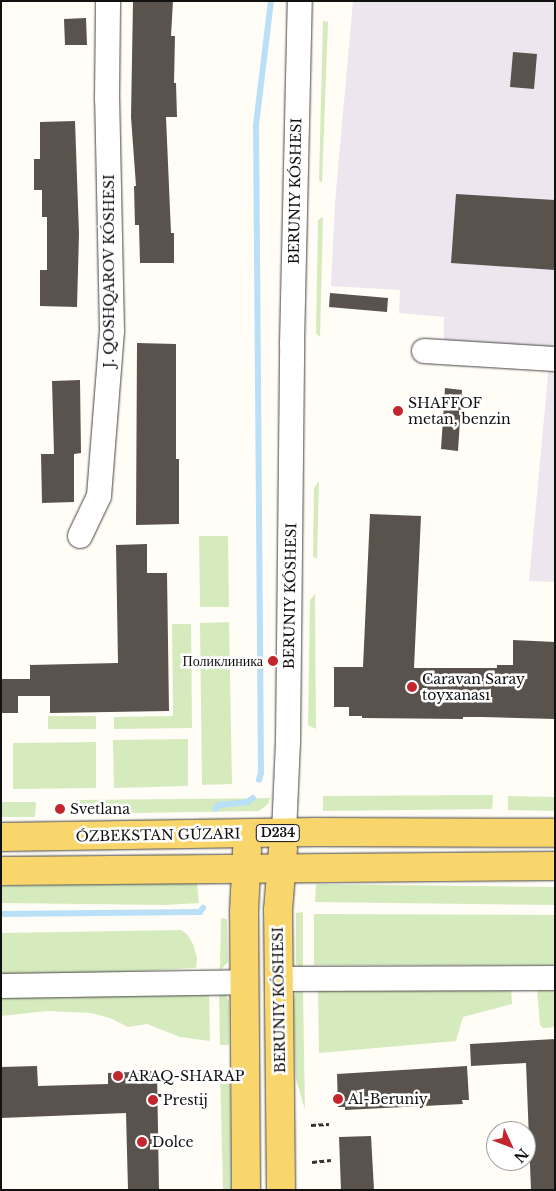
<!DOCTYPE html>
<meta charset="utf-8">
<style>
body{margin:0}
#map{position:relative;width:556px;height:1191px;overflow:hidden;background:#fffdf5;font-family:"Libre Baskerville",serif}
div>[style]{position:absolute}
.industrial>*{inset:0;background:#eee6ef}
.green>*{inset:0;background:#d5ebbd}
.stream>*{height:5.5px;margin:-2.75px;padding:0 2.75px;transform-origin:2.75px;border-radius:2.75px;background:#b9e0f7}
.building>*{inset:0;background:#5a524d}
.path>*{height:3px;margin-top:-1.5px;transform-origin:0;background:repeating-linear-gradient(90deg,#333 0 5px,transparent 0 7.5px)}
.roads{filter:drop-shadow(0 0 1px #444) drop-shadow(0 0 1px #444)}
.minor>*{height:24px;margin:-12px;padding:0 12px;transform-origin:12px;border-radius:12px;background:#fff}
.major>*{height:28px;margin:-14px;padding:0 14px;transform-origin:14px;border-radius:14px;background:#f9d66b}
.dots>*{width:14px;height:14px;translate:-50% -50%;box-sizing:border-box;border:2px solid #fff;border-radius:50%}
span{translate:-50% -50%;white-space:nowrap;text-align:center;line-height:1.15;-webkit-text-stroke:5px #fff;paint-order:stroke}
.shield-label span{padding:1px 4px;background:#fff;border:1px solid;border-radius:4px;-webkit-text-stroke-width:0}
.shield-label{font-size:12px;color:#111;font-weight:700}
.street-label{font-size:14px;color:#111}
.poi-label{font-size:14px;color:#111}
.left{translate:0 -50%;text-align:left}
.right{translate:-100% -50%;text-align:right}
.frame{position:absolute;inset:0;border:2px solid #111;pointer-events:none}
.north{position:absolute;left:486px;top:1121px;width:50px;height:50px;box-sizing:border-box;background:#fff;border:1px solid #a0a0a0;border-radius:50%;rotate:133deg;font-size:14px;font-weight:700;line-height:20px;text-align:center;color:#111}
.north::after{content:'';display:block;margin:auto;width:18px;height:22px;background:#c4262e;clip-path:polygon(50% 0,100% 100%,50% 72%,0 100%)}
</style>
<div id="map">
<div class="industrial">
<div style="clip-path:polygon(353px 1px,555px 1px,555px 582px,529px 581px,549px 364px,443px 355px,444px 317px,399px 313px,400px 290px,331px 286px,335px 202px)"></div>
</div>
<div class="green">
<div style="clip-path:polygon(323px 21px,328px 22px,322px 183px,319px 180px)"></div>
<div style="clip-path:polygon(323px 217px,320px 337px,316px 333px,318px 220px)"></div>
<div style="clip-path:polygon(319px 481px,317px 559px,313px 556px,314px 488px)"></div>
<div style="clip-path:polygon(199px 536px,228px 536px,229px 607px,200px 607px)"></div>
<div style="clip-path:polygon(315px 594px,316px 729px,308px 725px,310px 600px)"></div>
<div style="clip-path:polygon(229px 622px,232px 784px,202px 785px,200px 623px)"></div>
<div style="clip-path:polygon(172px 624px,191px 624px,192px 728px,114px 729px,114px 717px,173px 716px)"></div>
<div style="clip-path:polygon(48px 716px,96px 716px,96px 729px,48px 729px)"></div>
<div style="clip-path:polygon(188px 739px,188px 786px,114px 788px,113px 740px)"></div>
<div style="clip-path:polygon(96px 742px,96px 788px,13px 789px,13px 743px)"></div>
<div style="clip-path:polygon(493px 795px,492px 809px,323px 811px,323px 796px)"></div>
<div style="clip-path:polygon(508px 796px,555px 797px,555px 811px,508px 810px)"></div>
<div style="clip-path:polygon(270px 798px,268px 804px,259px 811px,76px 814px,75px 800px)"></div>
<div style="clip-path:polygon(1px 802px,36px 802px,35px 817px,1px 817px)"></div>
<div style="clip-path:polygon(197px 883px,199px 903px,166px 905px,1px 903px,1px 886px)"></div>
<div style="clip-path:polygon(316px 884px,555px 887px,555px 905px,315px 902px)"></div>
<div style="clip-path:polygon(303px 912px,303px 968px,299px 968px,296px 964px,296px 913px)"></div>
<div style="clip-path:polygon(314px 914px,555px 915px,555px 965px,314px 965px)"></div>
<div style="clip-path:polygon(221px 918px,227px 919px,228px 962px,220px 970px)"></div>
<div style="clip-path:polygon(181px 930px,187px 934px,193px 944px,197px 958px,196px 968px,1px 978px,1px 933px)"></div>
<div style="clip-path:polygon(219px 989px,225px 993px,229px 1002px,229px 1045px,220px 1045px)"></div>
<div style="clip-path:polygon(511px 989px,512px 1004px,463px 1017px,456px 1041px,319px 1053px,318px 990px)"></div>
<div style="clip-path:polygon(537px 989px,555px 989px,555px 1027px,543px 1028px,540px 1025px)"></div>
<div style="clip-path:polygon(209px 990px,210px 1041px,180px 1037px,147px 1024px,128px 1027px,110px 1018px,91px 1013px,47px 1011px,1px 1016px,1px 998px)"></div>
<div style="clip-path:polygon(303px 990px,305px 1110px,296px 1079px,293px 1001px,296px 992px)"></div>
<div style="clip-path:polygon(220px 1071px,226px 1074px,230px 1081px,231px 1190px,223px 1190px)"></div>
</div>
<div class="stream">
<div style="left:259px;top:780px;width:7px;rotate:-74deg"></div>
<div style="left:261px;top:773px;width:648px;rotate:-90.44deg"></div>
<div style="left:256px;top:125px;width:125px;rotate:-83.1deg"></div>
<div style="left:215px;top:809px;width:6px;rotate:-45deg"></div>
<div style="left:219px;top:805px;width:29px;rotate:-6deg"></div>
<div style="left:248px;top:802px;width:6px;rotate:-39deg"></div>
<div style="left:1px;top:914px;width:199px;rotate:-0.6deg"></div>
<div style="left:200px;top:912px;width:5px;rotate:-53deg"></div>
</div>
<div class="building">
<div style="clip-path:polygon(133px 1px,173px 1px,171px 36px,175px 36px,174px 83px,176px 83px,177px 117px,166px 117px,171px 233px,174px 233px,174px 263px,140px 263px,139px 225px,135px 225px,134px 186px,136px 186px,131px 117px)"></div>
<div style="clip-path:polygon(86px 18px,87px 45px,65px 45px,64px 19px)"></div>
<div style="clip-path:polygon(513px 52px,537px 54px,534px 89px,510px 87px)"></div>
<div style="clip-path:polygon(75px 121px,79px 234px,77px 307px,40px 306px,40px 270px,47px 270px,47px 217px,42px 217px,42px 190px,34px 190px,34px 159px,40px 159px,40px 122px)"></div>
<div style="clip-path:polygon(456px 194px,555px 200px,555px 270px,451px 263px)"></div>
<div style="clip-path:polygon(330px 293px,388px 298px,387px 312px,329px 307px)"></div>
<div style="clip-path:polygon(137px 343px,176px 344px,176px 459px,179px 459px,179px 524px,136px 525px)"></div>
<div style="clip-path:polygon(80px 380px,81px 453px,74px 454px,74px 502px,42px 503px,41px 454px,54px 454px,52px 381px)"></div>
<div style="clip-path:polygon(445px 388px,462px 390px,458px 451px,441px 449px)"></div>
<div style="clip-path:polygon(370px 514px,421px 516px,414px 668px,497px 668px,497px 665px,513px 665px,513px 640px,555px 642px,555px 719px,482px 717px,463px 717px,463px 719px,362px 718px,362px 716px,349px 716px,349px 707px,334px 707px,334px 667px,363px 667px)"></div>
<div style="clip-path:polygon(147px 544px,147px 573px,167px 573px,169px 711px,50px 713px,50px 696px,18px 696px,18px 713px,1px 713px,1px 679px,30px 679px,30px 665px,118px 663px,116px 545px)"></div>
<div style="clip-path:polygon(555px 1039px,555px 1190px,531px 1190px,526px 1063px,471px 1066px,470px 1044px)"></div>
<div style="clip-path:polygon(37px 1066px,38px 1086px,108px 1084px,108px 1073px,157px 1071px,159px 1190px,128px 1190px,126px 1113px,1px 1118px,1px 1067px)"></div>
<div style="clip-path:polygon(467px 1066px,469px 1100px,462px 1100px,463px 1104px,345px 1110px,345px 1107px,338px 1107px,337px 1074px)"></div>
<div style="clip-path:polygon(371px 1136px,374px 1190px,341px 1190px,339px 1137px)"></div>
</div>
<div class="path">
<div style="left:158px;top:1095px;width:5px"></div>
<div style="left:311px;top:1125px;width:18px;rotate:-3deg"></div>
<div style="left:312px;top:1162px;width:19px;rotate:-6deg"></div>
</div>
<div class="roads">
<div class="minor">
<div style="left:424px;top:351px;width:131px;rotate:3.5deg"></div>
<div style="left:80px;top:536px;width:44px;rotate:-64.6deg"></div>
<div style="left:99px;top:496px;width:166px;rotate:-85.5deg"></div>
<div style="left:112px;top:331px;width:231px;rotate:-91.2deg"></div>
<div style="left:107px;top:100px;width:99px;rotate:-89.4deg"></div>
<div style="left:284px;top:833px;width:91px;rotate:-87.5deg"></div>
<div style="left:288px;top:742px;width:398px;rotate:-89.4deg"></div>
<div style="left:292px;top:344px;width:343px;rotate:-88.7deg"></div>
<div style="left:279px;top:979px;width:276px;rotate:-0.2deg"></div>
<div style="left:1px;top:986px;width:243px;rotate:-0.9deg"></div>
</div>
<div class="major">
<div style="left:1px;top:837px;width:314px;rotate:-0.9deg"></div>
<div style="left:315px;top:832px;width:240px;rotate:0.2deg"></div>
<div style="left:1px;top:871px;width:554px;rotate:-0.52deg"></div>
<div style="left:246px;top:1190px;width:278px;rotate:-90.4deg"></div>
<div style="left:244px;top:912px;width:62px;rotate:-87.2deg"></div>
<div style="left:281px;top:1190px;width:280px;rotate:-90.6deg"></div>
<div style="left:278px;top:910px;width:61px;rotate:-85.3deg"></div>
</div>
</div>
<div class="dots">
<div style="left:398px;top:411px;background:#c4262e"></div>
<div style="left:273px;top:661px;background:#c4262e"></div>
<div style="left:412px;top:687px;background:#c4262e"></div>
<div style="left:60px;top:809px;background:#c4262e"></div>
<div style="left:118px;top:1076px;background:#c4262e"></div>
<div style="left:338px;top:1099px;background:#c4262e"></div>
<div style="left:153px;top:1100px;background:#c4262e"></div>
<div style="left:142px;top:1142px;background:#c4262e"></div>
</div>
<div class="shield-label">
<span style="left:278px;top:833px">D234</span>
</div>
<div class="street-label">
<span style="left:295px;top:191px;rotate:-89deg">BERUNIY KÓSHESI</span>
<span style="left:109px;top:271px;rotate:-90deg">J. QOSHQAROV KÓSHESI</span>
<span style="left:290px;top:596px;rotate:-89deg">BERUNIY KÓSHESI</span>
<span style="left:158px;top:835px;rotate:-1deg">ÓZBEKSTAN GÚZARI</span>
<span style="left:279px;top:1000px;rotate:-91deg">BERUNIY KÓSHESI</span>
</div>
<div class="poi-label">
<span class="left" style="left:408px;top:411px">SHAFFOF<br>metan, benzin</span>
<span class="right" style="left:263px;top:661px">Поликлиника</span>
<span class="left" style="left:422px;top:687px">Caravan Saray<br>toyxanası</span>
<span class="left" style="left:70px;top:809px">Svetlana</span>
<span class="left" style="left:128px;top:1076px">ARAQ-SHARAP</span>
<span class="left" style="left:348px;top:1099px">Al-Beruniy</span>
<span class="left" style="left:163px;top:1100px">Prestij</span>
<span class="left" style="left:152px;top:1142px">Dolce</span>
</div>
<div class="frame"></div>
<div class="north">N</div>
</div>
